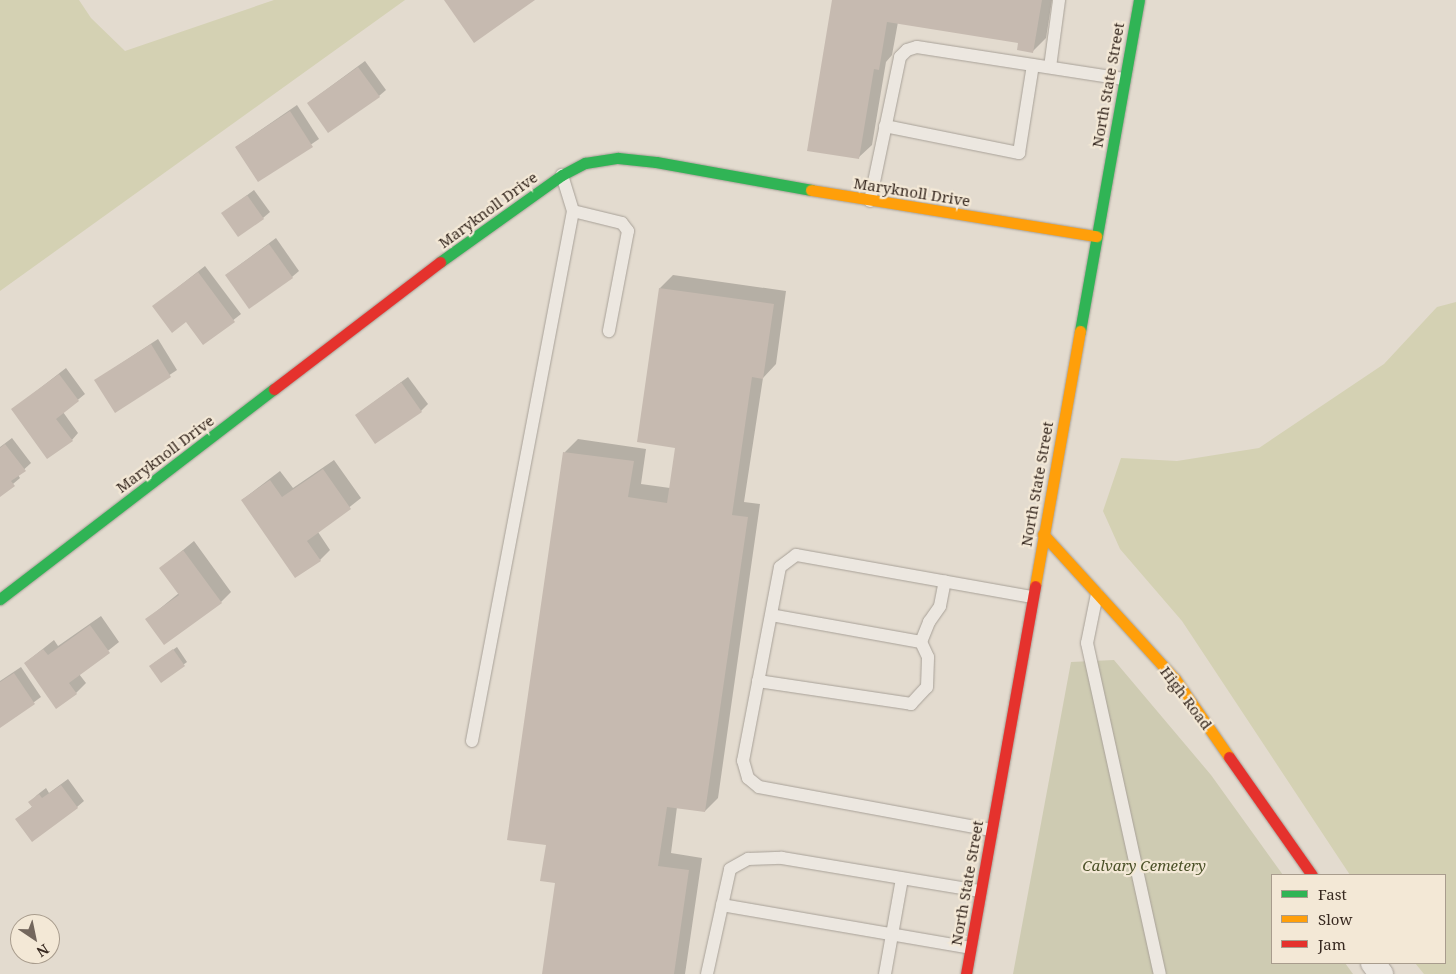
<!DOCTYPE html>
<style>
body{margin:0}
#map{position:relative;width:1456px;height:974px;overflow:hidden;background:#e3dbcf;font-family:"Noto Serif",serif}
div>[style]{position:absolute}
.green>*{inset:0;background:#d4d1b3}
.cemetery>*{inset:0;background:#cecbb2}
.shadow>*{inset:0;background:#0003}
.building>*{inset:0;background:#c6bab0}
.roads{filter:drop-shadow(0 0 1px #a8a198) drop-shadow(0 0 1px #a8a198)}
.lane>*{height:12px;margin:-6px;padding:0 6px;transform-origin:6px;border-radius:6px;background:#ece7e0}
.street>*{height:24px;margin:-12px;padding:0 12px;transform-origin:12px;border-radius:12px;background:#ece7e0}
.fast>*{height:11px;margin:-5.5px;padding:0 5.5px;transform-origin:5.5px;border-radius:5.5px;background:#30b455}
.slow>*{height:11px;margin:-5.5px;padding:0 5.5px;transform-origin:5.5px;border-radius:5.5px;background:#ff9f0a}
.jam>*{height:11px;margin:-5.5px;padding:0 5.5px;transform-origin:5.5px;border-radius:5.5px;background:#e5322d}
span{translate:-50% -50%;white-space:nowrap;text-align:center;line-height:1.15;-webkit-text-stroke:4.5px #f3e8d6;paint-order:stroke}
.street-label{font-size:15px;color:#372920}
.park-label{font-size:15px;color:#4b5128;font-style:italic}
.legend{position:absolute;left:1271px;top:874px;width:175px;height:90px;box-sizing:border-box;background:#f3e8d6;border:1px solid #a89c8d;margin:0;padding:6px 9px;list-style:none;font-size:15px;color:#372920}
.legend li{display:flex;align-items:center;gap:10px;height:25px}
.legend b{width:25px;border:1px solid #a89c8d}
.north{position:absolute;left:10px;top:914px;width:50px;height:50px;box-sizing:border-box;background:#f3e8d6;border:1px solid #a89c8d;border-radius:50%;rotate:146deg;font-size:14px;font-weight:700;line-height:20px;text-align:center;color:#372920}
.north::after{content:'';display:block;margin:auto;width:18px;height:22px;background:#73675d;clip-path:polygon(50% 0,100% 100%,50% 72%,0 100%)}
</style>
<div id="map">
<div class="green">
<div style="clip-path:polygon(0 0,79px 0,91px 18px,125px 51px,274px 0,405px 0,0 291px)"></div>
<div style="clip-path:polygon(1456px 302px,1456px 974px,1424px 974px,1415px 963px,1445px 963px,1445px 875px,1350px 875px,1182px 621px,1120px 549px,1103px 511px,1121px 458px,1177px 461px,1259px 448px,1384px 364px,1437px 307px)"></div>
</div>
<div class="cemetery">
<div style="clip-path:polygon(1114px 660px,1211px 775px,1283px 875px,1272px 875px,1272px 963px,1345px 963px,1353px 974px,1013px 974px,1071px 662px)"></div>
</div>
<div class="shadow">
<div style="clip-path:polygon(833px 0,1052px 0,1046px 38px,1033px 51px,1020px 42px,898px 22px,892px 55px,886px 62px,872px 145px,858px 158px)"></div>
<div style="clip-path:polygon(365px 61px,386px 90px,379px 96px,308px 103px)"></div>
<div style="clip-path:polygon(297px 105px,319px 139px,258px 181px,236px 147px)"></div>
<div style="clip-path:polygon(254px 190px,270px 212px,263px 218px,223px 213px)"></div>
<div style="clip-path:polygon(276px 238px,299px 271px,292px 277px,226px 275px)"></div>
<div style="clip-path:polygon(205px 266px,241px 314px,203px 344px,186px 320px,154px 306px)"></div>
<div style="clip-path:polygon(673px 275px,786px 291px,776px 364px,763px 378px,744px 502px,760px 504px,718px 798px,705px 811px,677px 807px,671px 853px,702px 858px,685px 974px,543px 974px,556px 882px,547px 844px,509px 839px,565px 452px,578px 439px,646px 449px,641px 484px,670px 488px,676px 447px,660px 288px)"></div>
<div style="clip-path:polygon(158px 339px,177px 370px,115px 411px,96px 380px)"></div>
<div style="clip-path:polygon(66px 368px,85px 394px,63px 412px,78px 433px,72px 440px,12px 410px)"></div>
<div style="clip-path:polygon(408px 377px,428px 404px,421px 411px,356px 415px)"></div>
<div style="clip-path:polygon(12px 438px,31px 463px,18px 475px,20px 478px,0 495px,0 447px)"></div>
<div style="clip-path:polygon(334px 460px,361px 498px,318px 532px,330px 550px,320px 560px,242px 500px,280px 471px,293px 488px)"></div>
<div style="clip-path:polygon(194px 541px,231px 592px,221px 602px,147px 619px,179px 593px,161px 568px)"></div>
<div style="clip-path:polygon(101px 616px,119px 642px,79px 674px,86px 683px,76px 693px,25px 663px,54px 640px,58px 646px)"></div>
<div style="clip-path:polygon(177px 647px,187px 662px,161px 681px,154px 663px)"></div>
<div style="clip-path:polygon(21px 667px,41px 697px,0 727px,0 681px)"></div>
<div style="clip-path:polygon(68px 779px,84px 801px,77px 807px,17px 819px,33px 806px,30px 802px,37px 795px,46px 788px,49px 793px)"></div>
</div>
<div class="building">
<div style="clip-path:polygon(444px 0,535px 0,474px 43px)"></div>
<div style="clip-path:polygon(832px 0,1042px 0,1033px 53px,1017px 50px,1018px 43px,887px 22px,879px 70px,874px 69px,859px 159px,807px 151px)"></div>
<div style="clip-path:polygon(358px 67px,380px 97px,328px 133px,307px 103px)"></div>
<div style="clip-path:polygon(290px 111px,313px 147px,258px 182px,235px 147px)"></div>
<div style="clip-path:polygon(247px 195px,264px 219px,238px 237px,221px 213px)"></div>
<div style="clip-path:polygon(269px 244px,293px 278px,249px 309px,225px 275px)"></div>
<div style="clip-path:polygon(198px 272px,235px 322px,203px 345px,186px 322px,172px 333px,152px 306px)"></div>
<div style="clip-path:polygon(659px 288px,774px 304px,763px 379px,752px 377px,732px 515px,748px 517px,705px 812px,667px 807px,658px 866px,689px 870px,674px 974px,542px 974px,555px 883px,540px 881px,546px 845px,507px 840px,563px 452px,634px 461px,628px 497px,667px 503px,675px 448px,637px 442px)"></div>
<div style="clip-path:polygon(151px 344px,171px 377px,115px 413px,94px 380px)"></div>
<div style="clip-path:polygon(59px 374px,79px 401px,56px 419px,73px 441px,47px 459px,11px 409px)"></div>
<div style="clip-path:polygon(401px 382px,422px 412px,375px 444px,355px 415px)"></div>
<div style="clip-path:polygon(5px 444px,26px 471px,11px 481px,15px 486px,0 497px,0 448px)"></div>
<div style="clip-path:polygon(323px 469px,351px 509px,307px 541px,321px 561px,295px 578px,241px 500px,270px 480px,282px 497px)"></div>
<div style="clip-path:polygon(183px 550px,222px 603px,164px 645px,145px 619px,179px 595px,159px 568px)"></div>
<div style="clip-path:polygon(90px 625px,110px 653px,69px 683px,77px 694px,56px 709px,24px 663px,43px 649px,48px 655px)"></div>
<div style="clip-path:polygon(173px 649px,185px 666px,161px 683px,149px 666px)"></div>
<div style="clip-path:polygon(14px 673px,35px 704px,0 728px,0 682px)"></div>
<div style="clip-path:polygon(61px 785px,78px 808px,32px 842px,15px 819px,32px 807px,28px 802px,39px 794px,42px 798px)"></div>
</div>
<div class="roads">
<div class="lane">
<div style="left:1050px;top:67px;width:68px;rotate:-82.3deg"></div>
<div style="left:885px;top:126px;width:137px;rotate:11.4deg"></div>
<div style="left:1019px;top:153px;width:89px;rotate:-81deg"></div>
<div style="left:870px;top:201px;width:147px;rotate:-78.2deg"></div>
<div style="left:900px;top:57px;width:10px;rotate:-45deg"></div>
<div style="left:907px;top:50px;width:10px;rotate:-17deg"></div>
<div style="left:917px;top:47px;width:209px;rotate:8.8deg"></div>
<div style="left:573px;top:211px;width:50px;rotate:13.8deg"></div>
<div style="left:622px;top:223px;width:10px;rotate:53deg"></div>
<div style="left:628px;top:231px;width:102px;rotate:100.8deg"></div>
<div style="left:1097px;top:594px;width:50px;rotate:101.5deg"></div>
<div style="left:1087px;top:643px;width:339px;rotate:77.6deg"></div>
<div style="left:921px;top:642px;width:22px;rotate:-68deg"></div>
<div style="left:929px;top:622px;width:19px;rotate:-55deg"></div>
<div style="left:940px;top:606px;width:25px;rotate:-79deg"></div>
<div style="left:758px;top:681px;width:155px;rotate:8.5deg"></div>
<div style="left:911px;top:704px;width:23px;rotate:-47deg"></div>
<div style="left:927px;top:687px;width:30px;rotate:-88deg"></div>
<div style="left:928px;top:657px;width:17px;rotate:-115deg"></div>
<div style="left:921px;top:642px;width:152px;rotate:-169.8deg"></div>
<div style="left:472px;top:741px;width:540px;rotate:-79.21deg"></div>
<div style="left:573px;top:211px;width:38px;rotate:-107deg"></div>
<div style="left:991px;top:830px;width:236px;rotate:-169.5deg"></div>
<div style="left:759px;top:787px;width:14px;rotate:-141deg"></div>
<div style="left:748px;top:778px;width:18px;rotate:-106deg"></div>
<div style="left:743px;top:761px;width:197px;rotate:-79.2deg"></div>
<div style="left:780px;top:567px;width:20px;rotate:-37deg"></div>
<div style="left:796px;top:555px;width:240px;rotate:10.1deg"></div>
<div style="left:722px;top:905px;width:252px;rotate:9.8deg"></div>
<div style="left:707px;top:974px;width:107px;rotate:-77.6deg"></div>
<div style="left:730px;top:869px;width:21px;rotate:-29deg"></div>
<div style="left:748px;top:859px;width:34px;rotate:-2deg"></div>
<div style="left:782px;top:858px;width:201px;rotate:9.5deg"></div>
<div style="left:885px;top:974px;width:97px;rotate:-79.9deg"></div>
</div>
<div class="street">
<div style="left:1373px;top:963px;width:14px;rotate:54deg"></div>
</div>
<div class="fast">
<div style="left:440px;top:262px;width:150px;rotate:-35.5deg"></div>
<div style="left:562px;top:175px;width:26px;rotate:-28deg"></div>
<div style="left:585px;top:163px;width:33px;rotate:-9deg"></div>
<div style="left:618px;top:158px;width:38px;rotate:6deg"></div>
<div style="left:656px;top:162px;width:158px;rotate:10.2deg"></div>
<div style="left:1080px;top:331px;width:336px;rotate:-79.9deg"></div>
<div style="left:0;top:599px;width:345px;rotate:-37.5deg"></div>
</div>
<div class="slow">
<div style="left:811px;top:190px;width:289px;rotate:9.2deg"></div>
<div style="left:1043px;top:534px;width:196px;rotate:47.7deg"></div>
<div style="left:1175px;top:679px;width:95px;rotate:55.3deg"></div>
<div style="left:1035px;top:586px;width:259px;rotate:-80deg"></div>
</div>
<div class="jam">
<div style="left:274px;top:389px;width:209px;rotate:-37.4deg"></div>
<div style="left:1229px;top:757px;width:144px;rotate:54.9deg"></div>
<div style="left:966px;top:974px;width:394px;rotate:-79.9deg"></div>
</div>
</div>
<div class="street-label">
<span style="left:1108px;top:85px;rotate:-80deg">North State Street</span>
<span style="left:912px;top:192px;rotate:9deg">Maryknoll Drive</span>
<span style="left:488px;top:210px;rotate:-36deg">Maryknoll Drive</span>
<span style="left:165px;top:454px;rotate:-37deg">Maryknoll Drive</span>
<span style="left:1037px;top:484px;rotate:-80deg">North State Street</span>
<span style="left:1186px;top:698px;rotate:53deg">High Road</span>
<span style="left:967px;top:883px;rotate:-80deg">North State Street</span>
</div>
<div class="park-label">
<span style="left:1144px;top:866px">Calvary Cemetery</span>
</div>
<ul class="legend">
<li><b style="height:6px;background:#30b455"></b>Fast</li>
<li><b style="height:6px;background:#ff9f0a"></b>Slow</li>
<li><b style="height:6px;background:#e5322d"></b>Jam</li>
</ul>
<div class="north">N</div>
</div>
